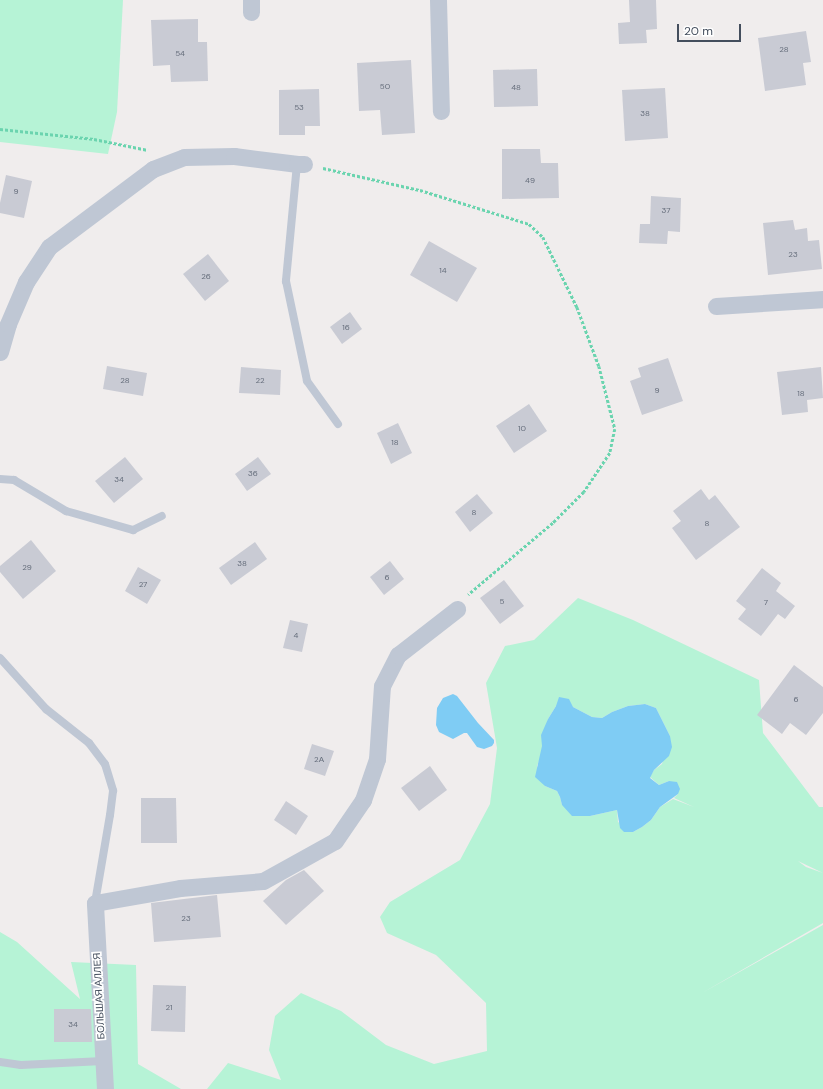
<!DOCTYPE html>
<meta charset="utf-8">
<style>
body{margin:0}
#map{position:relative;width:823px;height:1089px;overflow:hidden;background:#f0eded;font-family:"DM Sans",sans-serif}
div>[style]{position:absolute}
.green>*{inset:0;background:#b6f3d6}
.water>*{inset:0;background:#7fccf4}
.building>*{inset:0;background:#c9cbd4}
.path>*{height:2.5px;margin-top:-1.25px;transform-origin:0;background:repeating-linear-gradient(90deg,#6bd4af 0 3px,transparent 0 5px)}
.lane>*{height:8px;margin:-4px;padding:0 4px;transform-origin:4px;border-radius:4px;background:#bfc7d4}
.street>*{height:17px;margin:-8.5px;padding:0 8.5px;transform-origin:8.5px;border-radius:8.5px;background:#bfc7d4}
span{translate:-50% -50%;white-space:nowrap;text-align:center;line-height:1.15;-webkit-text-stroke:3.5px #fff;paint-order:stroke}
.number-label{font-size:8px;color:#656d7b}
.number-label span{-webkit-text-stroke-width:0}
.street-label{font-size:10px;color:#444e5d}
.scale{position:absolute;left:677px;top:24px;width:64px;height:18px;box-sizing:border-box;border:2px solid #444e5d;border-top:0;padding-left:5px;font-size:12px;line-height:14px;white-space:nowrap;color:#444e5d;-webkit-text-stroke:3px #fff;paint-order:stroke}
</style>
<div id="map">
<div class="green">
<div style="clip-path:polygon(0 0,123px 0,117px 112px,108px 154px,0 142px)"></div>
<div style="clip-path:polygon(evenodd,578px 598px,633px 620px,759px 680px,763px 733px,819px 807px,823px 807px,823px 873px,798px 861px,806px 867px,823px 873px,823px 923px,702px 993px,823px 925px,823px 1089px,207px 1089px,228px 1063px,281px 1080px,269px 1050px,275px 1016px,301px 993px,341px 1011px,386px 1045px,434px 1064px,487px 1051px,486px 1003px,436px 955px,387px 933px,380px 917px,390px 902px,460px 860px,490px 804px,497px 748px,486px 683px,505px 646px,534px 640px,578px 598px,645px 704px,656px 708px,670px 736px,662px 764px,654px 770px,650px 777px,659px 785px,669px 781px,678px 794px,674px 798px,694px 807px,673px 799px,660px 807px,651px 820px,642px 827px,633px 832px,618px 822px,617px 810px,590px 816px,562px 805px,560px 797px,557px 791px,545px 786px,537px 766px,541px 756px,548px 719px,556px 706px,573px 707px,592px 717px,602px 718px,612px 712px,628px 706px,645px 704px)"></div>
<div style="clip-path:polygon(0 932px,17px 942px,80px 999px,71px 962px,136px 965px,138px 1064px,181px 1089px,0 1089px)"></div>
</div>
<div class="water">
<div style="clip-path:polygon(453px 694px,457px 696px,478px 723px,494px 740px,494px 743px,492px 746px,484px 749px,477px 747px,467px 733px,464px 733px,453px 739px,439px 732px,436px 725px,437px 708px,443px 698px)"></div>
<div style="clip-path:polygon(559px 697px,569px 699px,573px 707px,592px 717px,602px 718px,612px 712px,628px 706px,645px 704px,656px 708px,670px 736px,672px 747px,669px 756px,654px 770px,650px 778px,659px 785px,669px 781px,677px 782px,680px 789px,678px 794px,660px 807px,651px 820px,642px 827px,633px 832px,624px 832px,620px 828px,617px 810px,590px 816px,572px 816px,562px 805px,560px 797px,557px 791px,545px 786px,535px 777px,542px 746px,541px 735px,548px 719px,556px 706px)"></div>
</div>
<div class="building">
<div style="clip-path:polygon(629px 0,656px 0,657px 29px,646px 30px,647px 43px,619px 44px,618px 23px,630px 22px)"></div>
<div style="clip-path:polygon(198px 19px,198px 42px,207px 42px,208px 81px,171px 82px,170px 65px,153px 66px,151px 20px)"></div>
<div style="clip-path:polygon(806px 31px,811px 62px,803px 63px,806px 85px,765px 91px,758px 38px)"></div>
<div style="clip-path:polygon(411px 60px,415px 133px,382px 135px,380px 110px,359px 111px,357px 63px)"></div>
<div style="clip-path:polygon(537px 69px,538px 106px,494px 107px,493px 70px)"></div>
<div style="clip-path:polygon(665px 88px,668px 138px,625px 141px,622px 90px)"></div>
<div style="clip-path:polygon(319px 89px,320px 126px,305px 126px,305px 135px,279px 135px,279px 90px)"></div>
<div style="clip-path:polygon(502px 149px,540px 149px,541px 163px,558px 163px,559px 198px,502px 199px)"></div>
<div style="clip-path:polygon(6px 175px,32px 181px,24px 218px,0 213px,0 203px)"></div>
<div style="clip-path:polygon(651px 196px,681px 198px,680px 232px,668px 231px,667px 244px,639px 243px,640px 224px,650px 224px)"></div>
<div style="clip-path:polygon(793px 220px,795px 230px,807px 228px,808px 241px,819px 240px,822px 269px,768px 275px,763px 223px)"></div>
<div style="clip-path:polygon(429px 241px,477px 268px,457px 302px,410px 275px)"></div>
<div style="clip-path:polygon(208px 254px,229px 281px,205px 301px,183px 274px)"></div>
<div style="clip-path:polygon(350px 312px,362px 329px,342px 344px,330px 327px)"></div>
<div style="clip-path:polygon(668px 358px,683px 401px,642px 415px,630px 381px,641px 377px,638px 368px)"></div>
<div style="clip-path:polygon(107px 366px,147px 373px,143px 396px,103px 389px)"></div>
<div style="clip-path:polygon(241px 367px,281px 370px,280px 395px,239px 393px)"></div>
<div style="clip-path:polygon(821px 367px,823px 398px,807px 400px,808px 412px,782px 415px,777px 372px)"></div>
<div style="clip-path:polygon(529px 404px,547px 431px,514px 453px,496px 426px)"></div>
<div style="clip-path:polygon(398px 423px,412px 453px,391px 464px,377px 433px)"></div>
<div style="clip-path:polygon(125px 457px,143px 479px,114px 503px,95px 481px)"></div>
<div style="clip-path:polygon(258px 457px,271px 474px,247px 491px,235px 474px)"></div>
<div style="clip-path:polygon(701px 489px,709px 500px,715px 495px,740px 527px,696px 560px,672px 528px,681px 521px,673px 511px)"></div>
<div style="clip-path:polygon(477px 494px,493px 513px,470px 532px,455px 512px)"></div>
<div style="clip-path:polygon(31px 540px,56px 571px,23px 599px,0 572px,0 566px)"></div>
<div style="clip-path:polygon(255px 542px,267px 559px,231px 585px,219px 568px)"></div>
<div style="clip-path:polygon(390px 561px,404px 579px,384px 595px,370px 577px)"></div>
<div style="clip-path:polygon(138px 567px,161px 580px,147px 604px,125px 591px)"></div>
<div style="clip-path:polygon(762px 568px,781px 583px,776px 591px,795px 606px,785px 619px,778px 614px,761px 636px,738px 619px,746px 609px,736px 601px)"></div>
<div style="clip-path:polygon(504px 580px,524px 606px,500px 624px,480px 598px)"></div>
<div style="clip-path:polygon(290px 620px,308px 624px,302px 652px,283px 648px)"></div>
<div style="clip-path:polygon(794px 665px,823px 687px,823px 713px,806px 735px,790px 723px,782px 734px,757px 715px)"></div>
<div style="clip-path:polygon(312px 744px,334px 751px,325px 776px,304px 769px)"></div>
<div style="clip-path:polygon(430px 766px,447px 790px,419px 811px,401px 788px)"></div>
<div style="clip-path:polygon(141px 798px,176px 798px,177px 843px,141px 843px)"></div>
<div style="clip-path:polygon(286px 801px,308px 816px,296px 835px,274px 820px)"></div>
<div style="clip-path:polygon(304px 870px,324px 891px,286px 925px,263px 901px,286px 880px)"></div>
<div style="clip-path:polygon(217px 895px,221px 937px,154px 942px,151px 903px)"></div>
<div style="clip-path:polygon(153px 985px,186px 986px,185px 1032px,151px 1031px)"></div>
<div style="clip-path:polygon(54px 1009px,91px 1009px,92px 1042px,54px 1042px)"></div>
</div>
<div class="path">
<div style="left:0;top:129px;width:95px;rotate:6.1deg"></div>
<div style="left:94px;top:139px;width:55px;rotate:11.5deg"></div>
<div style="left:323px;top:168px;width:99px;rotate:12.8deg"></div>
<div style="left:420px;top:190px;width:114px;rotate:17.3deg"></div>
<div style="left:529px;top:224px;width:19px;rotate:43deg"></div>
<div style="left:543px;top:237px;width:78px;rotate:64.1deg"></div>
<div style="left:577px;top:307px;width:63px;rotate:69.6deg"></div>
<div style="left:599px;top:366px;width:65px;rotate:75.7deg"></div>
<div style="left:615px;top:429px;width:25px;rotate:102deg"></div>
<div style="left:610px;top:453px;width:47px;rotate:123.7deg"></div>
<div style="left:584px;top:492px;width:44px;rotate:135deg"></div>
<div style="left:553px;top:523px;width:111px;rotate:139.7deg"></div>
</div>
<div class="lane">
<div style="left:297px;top:164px;width:118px;rotate:95.4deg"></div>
<div style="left:286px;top:281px;width:102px;rotate:78.1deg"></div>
<div style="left:307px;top:381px;width:53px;rotate:54.2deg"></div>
<div style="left:0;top:479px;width:14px;rotate:4deg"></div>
<div style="left:14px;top:480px;width:61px;rotate:30.8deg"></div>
<div style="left:66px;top:511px;width:70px;rotate:15.8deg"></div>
<div style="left:133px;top:530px;width:32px;rotate:-26deg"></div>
<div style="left:0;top:658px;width:69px;rotate:48deg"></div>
<div style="left:46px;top:709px;width:55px;rotate:38.3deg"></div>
<div style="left:89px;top:743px;width:26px;rotate:53deg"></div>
<div style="left:105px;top:764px;width:28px;rotate:73deg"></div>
<div style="left:113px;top:791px;width:24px;rotate:97deg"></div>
<div style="left:110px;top:815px;width:89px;rotate:99.7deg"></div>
<div style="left:0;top:1062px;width:21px;rotate:8deg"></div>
<div style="left:21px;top:1065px;width:82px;rotate:-2.8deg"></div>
</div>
<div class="street">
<div style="left:251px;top:0;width:12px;rotate:90deg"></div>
<div style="left:438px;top:0;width:111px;rotate:88.5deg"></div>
<div style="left:716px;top:306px;width:107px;rotate:-3.7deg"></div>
<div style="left:0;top:352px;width:29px;rotate:-74deg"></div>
<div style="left:8px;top:324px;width:46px;rotate:-66.8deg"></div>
<div style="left:26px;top:282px;width:42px;rotate:-56.7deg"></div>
<div style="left:49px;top:247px;width:130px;rotate:-36.9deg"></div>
<div style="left:153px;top:169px;width:33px;rotate:-21deg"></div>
<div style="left:184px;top:157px;width:50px;rotate:-1.1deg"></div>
<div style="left:234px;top:156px;width:64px;rotate:7.2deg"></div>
<div style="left:297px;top:164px;width:7px"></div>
<div style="left:105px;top:1089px;width:186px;rotate:-93.1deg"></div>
<div style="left:95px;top:903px;width:86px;rotate:-10deg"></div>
<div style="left:180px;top:888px;width:83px;rotate:-4.8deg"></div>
<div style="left:263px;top:881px;width:82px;rotate:-29.1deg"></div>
<div style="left:335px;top:841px;width:50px;rotate:-55.7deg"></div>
<div style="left:363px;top:800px;width:43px;rotate:-71.1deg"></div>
<div style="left:377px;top:759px;width:73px;rotate:-86.1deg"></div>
<div style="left:382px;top:686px;width:35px;rotate:-63deg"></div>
<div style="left:398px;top:655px;width:75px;rotate:-37.9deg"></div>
</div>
<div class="number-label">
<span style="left:784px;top:50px">28</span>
<span style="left:180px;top:54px">54</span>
<span style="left:385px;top:87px">50</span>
<span style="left:516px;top:88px">48</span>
<span style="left:299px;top:108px">53</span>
<span style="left:645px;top:114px">38</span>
<span style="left:530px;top:181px">49</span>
<span style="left:16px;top:192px">9</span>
<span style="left:666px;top:211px">37</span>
<span style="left:793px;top:255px">23</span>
<span style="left:443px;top:271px">14</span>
<span style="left:206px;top:277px">26</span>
<span style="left:346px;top:328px">16</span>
<span style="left:125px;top:381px">28</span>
<span style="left:260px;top:381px">22</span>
<span style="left:657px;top:391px">9</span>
<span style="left:801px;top:394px">18</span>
<span style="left:522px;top:429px">10</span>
<span style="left:395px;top:443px">18</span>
<span style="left:253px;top:474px">36</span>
<span style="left:119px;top:480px">34</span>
<span style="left:474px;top:513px">8</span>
<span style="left:707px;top:524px">8</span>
<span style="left:242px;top:564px">38</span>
<span style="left:27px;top:568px">29</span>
<span style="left:387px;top:578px">6</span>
<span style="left:143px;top:585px">27</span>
<span style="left:502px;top:602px">5</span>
<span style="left:766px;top:603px">7</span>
<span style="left:296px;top:636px">4</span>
<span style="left:796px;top:700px">6</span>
<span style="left:319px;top:760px">2А</span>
<span style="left:186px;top:919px">23</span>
<span style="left:169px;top:1008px">21</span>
<span style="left:73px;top:1025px">34</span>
</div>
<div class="street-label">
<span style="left:99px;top:996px;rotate:-93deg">БОЛЬШАЯ АЛЛЕЯ</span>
</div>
<div class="scale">20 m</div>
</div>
